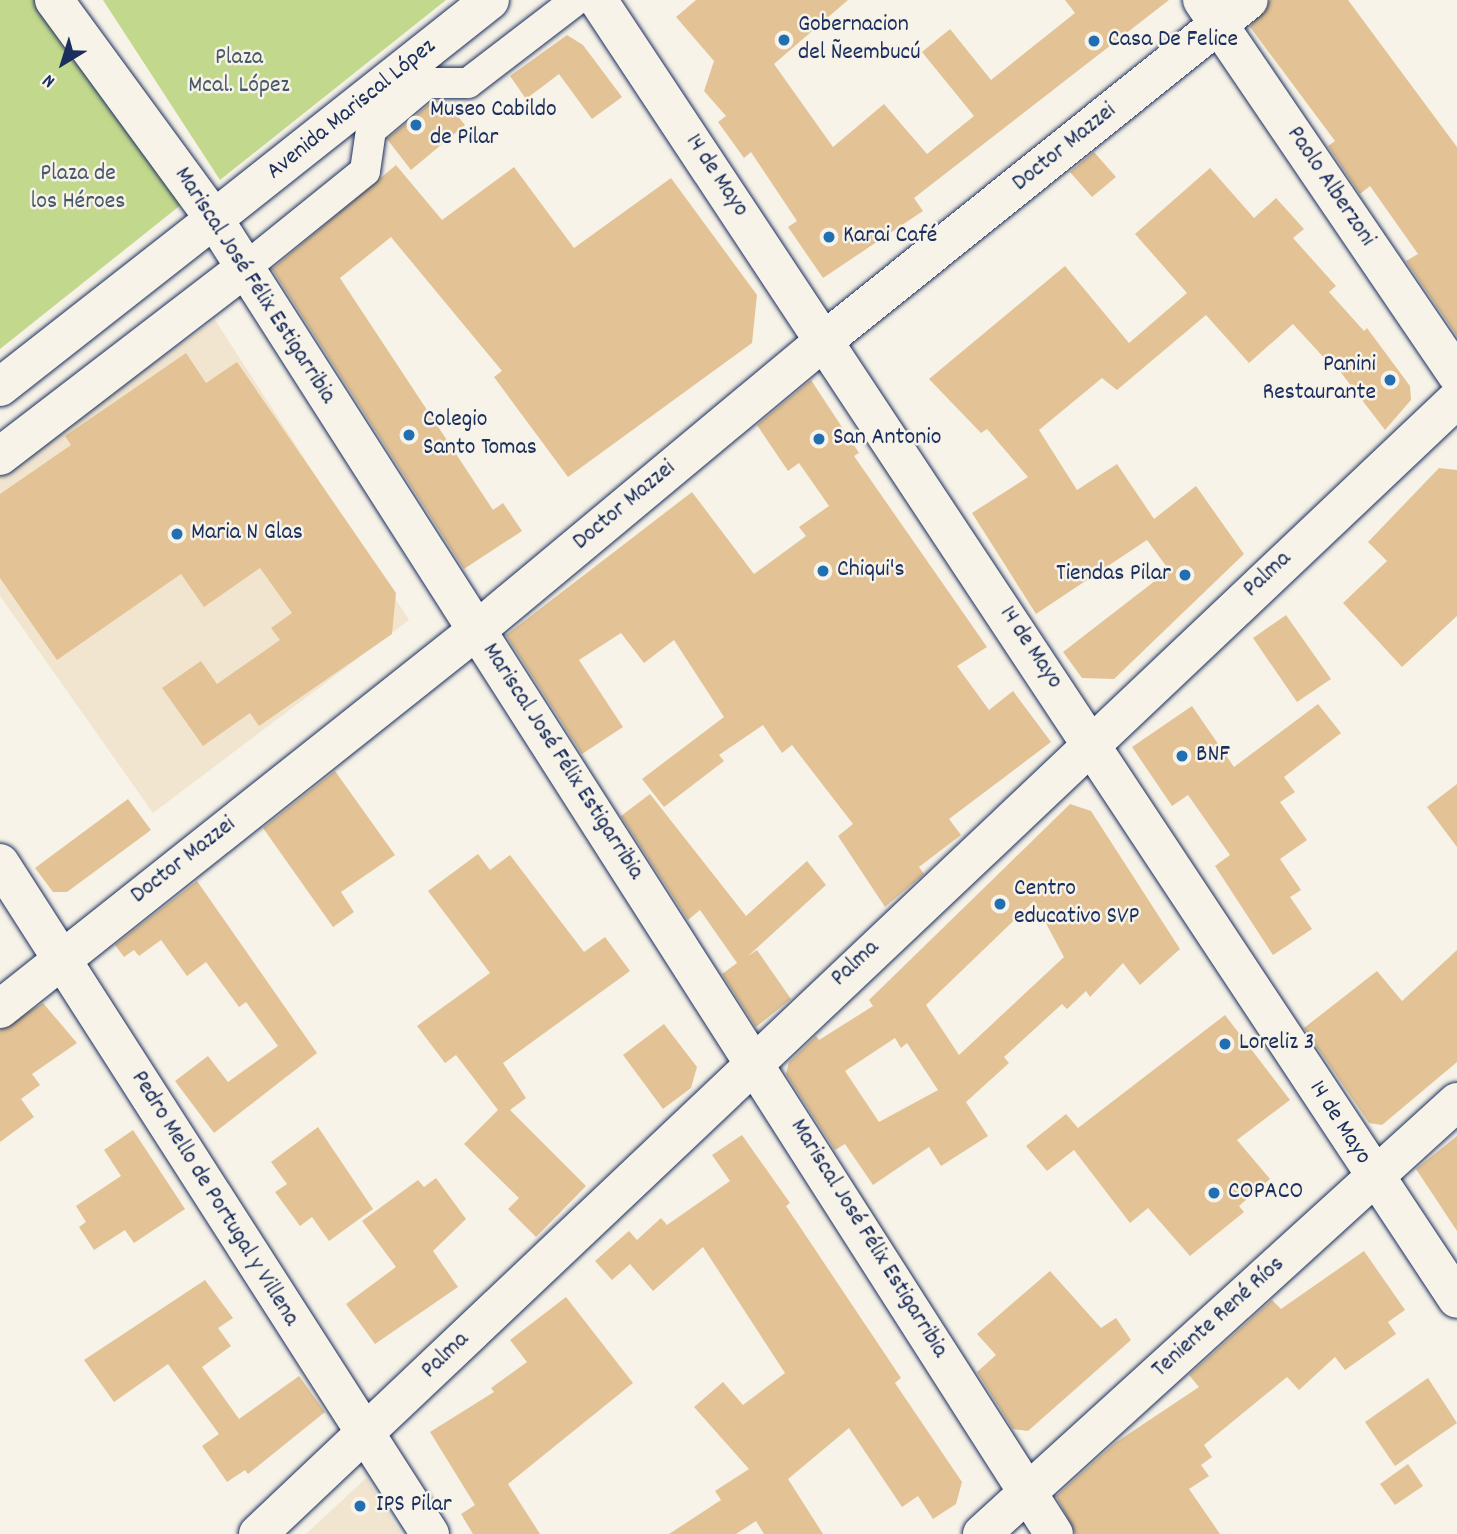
<!DOCTYPE html>
<meta charset="utf-8">
<style>
body{margin:0}
#map{position:relative;width:1457px;height:1534px;overflow:hidden;background:#f7f3e8;font-family:Dekko,sans-serif}
div>[style]{position:absolute}
.built>*{inset:0;background:#f1e5cf}
.green>*{inset:0;background:#c2d88d}
.building>*{inset:0;background:#e3c395}
.roads{filter:drop-shadow(0 0 2px #1b2f5e) drop-shadow(0 0 2px #1b2f5e)}
.pedestrian>*{height:30px;margin:-15px;padding:0 15px;transform-origin:15px;border-radius:15px;background:#f7f3e8}
.minor>*{height:38px;margin:-19px;padding:0 19px;transform-origin:19px;border-radius:19px;background:#f7f3e8}
.secondary>*{height:38px;margin:-19px;padding:0 19px;transform-origin:19px;border-radius:19px;background:#f7f3e8}
.dots>*{width:19px;height:19px;translate:-50% -50%;box-sizing:border-box;border:4px solid #f7f3e8;border-radius:50%}
span{translate:-50% -50%;white-space:nowrap;text-align:center;line-height:1.15;-webkit-text-stroke:5px #f7f3e8;paint-order:stroke}
.poi-label{font-size:24px;color:#1b2f5e}
.left{translate:0 -50%;text-align:left}
.right{translate:-100% -50%;text-align:right}
.park-label{font-size:24px;color:#45596a}
.street-label{font-size:24px;color:#1b2f5e}
.north{position:absolute;left:28px;top:28px;width:70px;height:70px;-webkit-text-stroke:5px #f7f3e8;paint-order:stroke;rotate:218deg;font-size:19px;font-weight:700;line-height:28px;text-align:center;color:#1b2f5e}
.north::after{content:'';display:block;margin:auto;width:24px;height:32px;background:#1b2f5e;clip-path:polygon(50% 0,100% 100%,50% 72%,0 100%)}
</style>
<div id="map">
<div class="built">
<div style="clip-path:polygon(215px 320px,409px 620px,153px 813px,0 596px,0 473px)"></div>
<div style="clip-path:polygon(366px 1478px,401px 1534px,306px 1534px)"></div>
</div>
<div class="green">
<div style="clip-path:polygon(0 0,47px 0,182px 204px,0 349px)"></div>
<div style="clip-path:polygon(103px 0,446px 0,220px 180px)"></div>
</div>
<div class="building">
<div style="clip-path:polygon(696px 0,848px 0,774px 64px,833px 147px,884px 104px,927px 154px,974px 116px,922px 52px,950px 29px,991px 80px,1075px 13px,1065px 0,1169px 0,914px 198px,923px 211px,823px 278px,788px 227px,797px 221px,751px 152px,744px 158px,718px 122px,726px 116px,704px 91px,714px 61px,676px 17px)"></div>
<div style="clip-path:polygon(1270px 0,1348px 0,1457px 147px,1457px 336px,1406px 261px,1418px 254px,1370px 186px,1360px 194px,1328px 146px,1335px 141px,1250px 27px)"></div>
<div style="clip-path:polygon(567px 35px,583px 45px,622px 97px,592px 119px,559px 74px,526px 99px,510px 76px)"></div>
<div style="clip-path:polygon(433px 101px,445px 101px,465px 125px,411px 170px,387px 139px)"></div>
<div style="clip-path:polygon(1094px 152px,1116px 177px,1092px 197px,1070px 172px)"></div>
<div style="clip-path:polygon(396px 165px,442px 220px,514px 167px,574px 248px,671px 178px,757px 295px,752px 343px,568px 477px,494px 377px,502px 371px,391px 237px,340px 278px,493px 510px,503px 503px,522px 531px,464px 569px,272px 269px)"></div>
<div style="clip-path:polygon(1210px 168px,1254px 218px,1276px 198px,1304px 229px,1293px 238px,1336px 286px,1329px 292px,1364px 331px,1367px 328px,1410px 386px,1411px 400px,1385px 430px,1329px 357px,1326px 360px,1293px 324px,1249px 363px,1206px 315px,1117px 390px,1102px 378px,1039px 430px,1077px 490px,1117px 464px,1154px 519px,1196px 486px,1244px 554px,1114px 679px,1082px 678px,1063px 652px,1169px 570px,1147px 540px,1036px 614px,972px 513px,1028px 477px,987px 429px,981px 433px,929px 379px,1065px 266px,1129px 343px,1187px 293px,1135px 234px)"></div>
<div style="clip-path:polygon(186px 353px,206px 383px,237px 362px,396px 593px,392px 634px,259px 726px,250px 713px,203px 746px,162px 688px,201px 661px,217px 684px,280px 640px,271px 628px,292px 613px,260px 568px,204px 607px,181px 574px,57px 660px,0 578px,0 494px,71px 445px,65px 436px)"></div>
<div style="clip-path:polygon(811px 380px,859px 453px,854px 456px,987px 647px,957px 666px,989px 710px,1013px 691px,1051px 742px,949px 819px,961px 835px,919px 867px,924px 874px,885px 907px,838px 836px,853px 824px,792px 745px,782px 753px,763px 725px,719px 755px,724px 761px,664px 807px,642px 779px,724px 717px,674px 640px,644px 663px,621px 633px,579px 660px,623px 727px,582px 754px,506px 635px,692px 492px,754px 574px,806px 536px,799px 527px,829px 506px,799px 463px,788px 471px,757px 425px)"></div>
<div style="clip-path:polygon(1439px 468px,1457px 470px,1457px 616px,1402px 667px,1343px 603px,1387px 561px,1368px 542px)"></div>
<div style="clip-path:polygon(1286px 615px,1331px 679px,1297px 702px,1253px 638px)"></div>
<div style="clip-path:polygon(1318px 704px,1341px 733px,1284px 777px,1295px 792px,1280px 802px,1307px 840px,1280px 859px,1301px 890px,1290px 897px,1312px 929px,1273px 955px,1215px 866px,1230px 855px,1188px 795px,1172px 806px,1132px 747px,1192px 706px,1234px 767px)"></div>
<div style="clip-path:polygon(335px 771px,395px 855px,341px 892px,354px 912px,333px 927px,263px 828px)"></div>
<div style="clip-path:polygon(1457px 784px,1457px 847px,1427px 807px)"></div>
<div style="clip-path:polygon(650px 794px,746px 916px,807px 861px,826px 885px,748px 956px,757px 950px,791px 999px,756px 1027px,722px 974px,737px 963px,700px 910px,688px 920px,621px 816px)"></div>
<div style="clip-path:polygon(128px 799px,151px 830px,67px 892px,53px 892px,35px 868px)"></div>
<div style="clip-path:polygon(evenodd,1070px 804px,1091px 811px,1180px 949px,1140px 985px,1123px 963px,1090px 997px,1086px 991px,1067px 1009px,1062px 1004px,1004px 1057px,1009px 1063px,966px 1102px,988px 1136px,941px 1166px,929px 1147px,873px 1185px,845px 1144px,835px 1150px,786px 1074px,789px 1062px,816px 1036px,819px 1040px,873px 1006px,869px 1000px,1070px 804px,1034px 901px,1064px 957px,959px 1055px,926px 1005px,1034px 901px,1070px 804px,895px 1038px,901px 1048px,907px 1043px,938px 1090px,879px 1122px,845px 1071px,895px 1038px)"></div>
<div style="clip-path:polygon(478px 854px,490px 870px,510px 855px,584px 952px,605px 937px,630px 971px,503px 1063px,526px 1098px,510px 1110px,586px 1186px,536px 1237px,508px 1209px,519px 1198px,464px 1144px,498px 1110px,456px 1055px,445px 1063px,417px 1026px,490px 973px,428px 891px)"></div>
<div style="clip-path:polygon(197px 881px,317px 1053px,214px 1133px,175px 1081px,208px 1056px,228px 1082px,278px 1046px,246px 1002px,239px 1007px,206px 962px,187px 976px,161px 940px,139px 956px,134px 950px,124px 957px,115px 945px)"></div>
<div style="clip-path:polygon(1457px 950px,1457px 1062px,1382px 1125px,1369px 1123px,1304px 1028px,1377px 971px,1402px 1001px)"></div>
<div style="clip-path:polygon(43px 1003px,77px 1043px,32px 1074px,40px 1085px,21px 1099px,34px 1117px,0 1142px,0 1030px)"></div>
<div style="clip-path:polygon(1225px 1015px,1290px 1100px,1237px 1140px,1270px 1179px,1239px 1206px,1244px 1212px,1190px 1256px,1148px 1208px,1130px 1223px,1074px 1150px,1047px 1171px,1026px 1146px,1066px 1114px,1078px 1128px)"></div>
<div style="clip-path:polygon(664px 1024px,697px 1067px,691px 1088px,663px 1109px,623px 1055px)"></div>
<div style="clip-path:polygon(318px 1127px,373px 1209px,329px 1241px,312px 1217px,300px 1226px,275px 1192px,287px 1184px,271px 1162px)"></div>
<div style="clip-path:polygon(133px 1130px,185px 1209px,134px 1243px,125px 1230px,94px 1250px,79px 1227px,86px 1222px,76px 1206px,121px 1176px,104px 1150px)"></div>
<div style="clip-path:polygon(742px 1135px,790px 1203px,786px 1206px,901px 1378px,895px 1383px,962px 1482px,956px 1504px,933px 1519px,918px 1496px,902px 1507px,849px 1428px,788px 1479px,823px 1534px,764px 1534px,756px 1521px,736px 1534px,669px 1534px,721px 1500px,715px 1491px,749px 1469px,694px 1407px,723px 1382px,743px 1405px,785px 1373px,703px 1247px,653px 1291px,630px 1264px,612px 1280px,595px 1261px,629px 1231px,637px 1240px,661px 1218px,667px 1225px,730px 1181px,712px 1155px)"></div>
<div style="clip-path:polygon(1457px 1136px,1457px 1231px,1416px 1169px)"></div>
<div style="clip-path:polygon(436px 1178px,466px 1219px,433px 1251px,458px 1287px,375px 1344px,346px 1304px,396px 1267px,362px 1221px,418px 1180px,424px 1187px)"></div>
<div style="clip-path:polygon(1364px 1251px,1405px 1310px,1388px 1322px,1396px 1334px,1345px 1370px,1335px 1357px,1299px 1390px,1287px 1377px,1204px 1445px,1212px 1457px,1201px 1465px,1209px 1476px,1189px 1489px,1220px 1534px,1076px 1534px,1056px 1496px,1115px 1443px,1199px 1387px,1189px 1375px,1272px 1300px,1281px 1309px)"></div>
<div style="clip-path:polygon(1050px 1271px,1101px 1328px,1116px 1318px,1131px 1340px,1028px 1431px,1013px 1429px,977px 1372px,996px 1355px,977px 1334px)"></div>
<div style="clip-path:polygon(205px 1280px,233px 1318px,218px 1328px,231px 1346px,202px 1367px,239px 1419px,299px 1376px,325px 1412px,248px 1474px,245px 1470px,227px 1482px,202px 1446px,219px 1434px,168px 1364px,114px 1402px,84px 1360px)"></div>
<div style="clip-path:polygon(566px 1297px,633px 1383px,508px 1484px,540px 1534px,473px 1534px,461px 1514px,475px 1505px,430px 1432px,494px 1392px,491px 1388px,527px 1362px,510px 1340px)"></div>
<div style="clip-path:polygon(1428px 1378px,1457px 1423px,1395px 1466px,1365px 1422px)"></div>
<div style="clip-path:polygon(1408px 1464px,1423px 1486px,1395px 1505px,1380px 1484px)"></div>
</div>
<div class="roads">
<div class="pedestrian">
<div style="left:245px;top:268px;width:154px;rotate:-38.9deg"></div>
<div style="left:365px;top:171px;width:41px;rotate:-81.7deg"></div>
<div style="left:371px;top:130px;width:73px;rotate:-40deg"></div>
<div style="left:427px;top:83px;width:41px"></div>
<div style="left:468px;top:83px;width:136px;rotate:-37.5deg"></div>
</div>
<div class="minor">
<div style="left:1202px;top:0;width:453px;rotate:55.8deg"></div>
<div style="left:0;top:387px;width:272px;rotate:-38.1deg"></div>
<div style="left:0;top:456px;width:309px;rotate:-37.5deg"></div>
<div style="left:0;top:863px;width:797px;rotate:57.35deg"></div>
<div style="left:0;top:1009px;width:609px;rotate:-38.47deg"></div>
<div style="left:477px;top:630px;width:453px;rotate:-39.8deg"></div>
<div style="left:825px;top:340px;width:543px;rotate:-38.73deg"></div>
<div style="left:258px;top:1534px;width:1651px;rotate:-43.43deg"></div>
<div style="left:982px;top:1534px;width:642px;rotate:-42.29deg"></div>
</div>
<div class="secondary">
<div style="left:54px;top:0;width:271px;rotate:53.8deg"></div>
<div style="left:214px;top:219px;width:1560px;rotate:57.43deg"></div>
<div style="left:598px;top:0;width:1557px;rotate:56.52deg"></div>
<div style="left:214px;top:219px;width:352px;rotate:-38.4deg"></div>
</div>
</div>
<div class="dots">
<div style="left:784px;top:40px;background:#1f6fb2"></div>
<div style="left:1094px;top:41px;background:#1f6fb2"></div>
<div style="left:416px;top:125px;background:#1f6fb2"></div>
<div style="left:829px;top:237px;background:#1f6fb2"></div>
<div style="left:1390px;top:380px;background:#1f6fb2"></div>
<div style="left:409px;top:435px;background:#1f6fb2"></div>
<div style="left:819px;top:439px;background:#1f6fb2"></div>
<div style="left:177px;top:534px;background:#1f6fb2"></div>
<div style="left:823px;top:571px;background:#1f6fb2"></div>
<div style="left:1185px;top:575px;background:#1f6fb2"></div>
<div style="left:1182px;top:756px;background:#1f6fb2"></div>
<div style="left:1000px;top:904px;background:#1f6fb2"></div>
<div style="left:1225px;top:1044px;background:#1f6fb2"></div>
<div style="left:1214px;top:1193px;background:#1f6fb2"></div>
<div style="left:360px;top:1506px;background:#1f6fb2"></div>
</div>
<div class="poi-label">
<span class="left" style="left:798px;top:40px">Gobernacion<br>del Ñeembucú</span>
<span class="left" style="left:1108px;top:41px">Casa De Felice</span>
<span class="left" style="left:430px;top:125px">Museo Cabildo<br>de Pilar</span>
<span class="left" style="left:843px;top:237px">Karai Café</span>
<span class="right" style="left:1376px;top:380px">Panini<br>Restaurante</span>
<span class="left" style="left:423px;top:435px">Colegio<br>Santo Tomas</span>
<span class="left" style="left:833px;top:439px">San Antonio</span>
<span class="left" style="left:191px;top:534px">Maria N Glas</span>
<span class="left" style="left:837px;top:571px">Chiqui's</span>
<span class="right" style="left:1171px;top:575px">Tiendas Pilar</span>
<span class="left" style="left:1196px;top:756px">BNF</span>
<span class="left" style="left:1014px;top:904px">Centro<br>educativo SVP</span>
<span class="left" style="left:1239px;top:1044px">Loreliz 3</span>
<span class="left" style="left:1228px;top:1193px">COPACO</span>
<span class="left" style="left:376px;top:1506px">IPS Pilar</span>
</div>
<div class="park-label">
<span style="left:239px;top:73px">Plaza<br>Mcal. López</span>
<span style="left:78px;top:189px">Plaza de<br>los Héroes</span>
</div>
<div class="street-label">
<span style="left:352px;top:110px;rotate:-39deg">Avenida Mariscal López</span>
<span style="left:1065px;top:148px;rotate:-39deg">Doctor Mazzei</span>
<span style="left:716px;top:176px;rotate:56deg">14 de Mayo</span>
<span style="left:1330px;top:187px;rotate:56deg">Paolo Alberzoni</span>
<span style="left:254px;top:286px;rotate:57deg">Mariscal José Félix Estigarribia</span>
<span style="left:625px;top:506px;rotate:-40deg">Doctor Mazzei</span>
<span style="left:1268px;top:575px;rotate:-43deg">Palma</span>
<span style="left:1030px;top:648px;rotate:56deg">14 de Mayo</span>
<span style="left:562px;top:762px;rotate:57deg">Mariscal José Félix Estigarribia</span>
<span style="left:184px;top:861px;rotate:-38deg">Doctor Mazzei</span>
<span style="left:856px;top:964px;rotate:-43deg">Palma</span>
<span style="left:1339px;top:1123px;rotate:57deg">14 de Mayo</span>
<span style="left:214px;top:1199px;rotate:58deg">Pedro Mello de Portugal y Villena</span>
<span style="left:868px;top:1239px;rotate:58deg">Mariscal José Félix Estigarribia</span>
<span style="left:1219px;top:1318px;rotate:-42deg">Teniente René Ríos</span>
<span style="left:446px;top:1356px;rotate:-44deg">Palma</span>
</div>
<div class="north">N</div>
</div>
